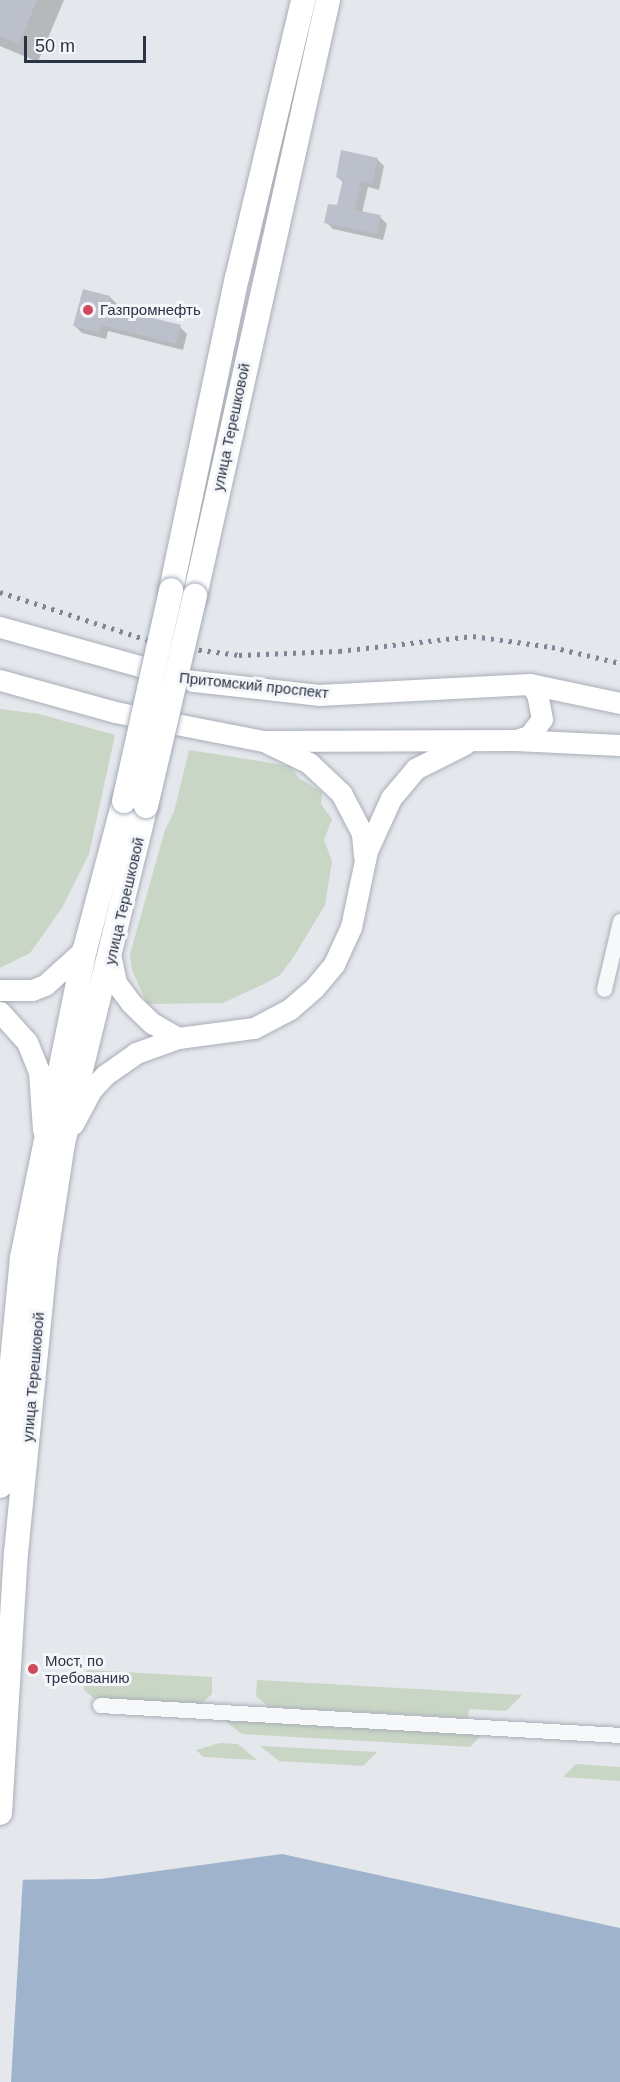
<!DOCTYPE html>
<meta charset="utf-8">
<style>
body{margin:0}
#map{position:relative;width:620px;height:2082px;overflow:hidden;background:#e4e7ec;font-family:Arial,sans-serif}
div>[style]{position:absolute}
.green>*{inset:0;background:#c9d6c5}
.water>*{inset:0;background:#9fb4cc}
.pier>*{inset:0;background:#e4e7ec}
.shadow>*{inset:0;background:#0003}
.building>*{inset:0;background:#bbc0ca}
.roads{filter:drop-shadow(0 0 2px #a9aeb7) drop-shadow(0 0 2px #a9aeb7)}
.street>*{height:15px;margin:-7.5px;padding:0 7.5px;transform-origin:7.5px;border-radius:7.5px;background:#f7f8fa}
.secondary>*{height:21px;margin:-10.5px;padding:0 10.5px;transform-origin:10.5px;border-radius:10.5px;background:#fff}
.primary>*{height:24px;margin:-12px;padding:0 12px;transform-origin:12px;border-radius:12px;background:#fff}
.rail>*{height:4.5px;margin-top:-2.25px;transform-origin:0;background:repeating-linear-gradient(90deg,#7d8696 0 3px,transparent 0 9px)}
.bridges{filter:drop-shadow(0 0 2px #a3abb8) drop-shadow(0 0 2px #a3abb8)}
.primary-bridge>*{height:24px;margin:-12px;padding:0 12px;transform-origin:12px;border-radius:12px;background:#fff}
.dots>*{width:16px;height:16px;translate:-50% -50%;box-sizing:border-box;border:3px solid #f4f6f9;border-radius:50%}
span{translate:-50% -50%;white-space:nowrap;text-align:center;line-height:1.15;-webkit-text-stroke:6px #f4f6f9;paint-order:stroke}
.poi-label{font-size:15px;color:#2b3445}
.left{translate:0 -50%;text-align:left}
.street-label{font-size:15px;color:#2b3445}
.scale{position:absolute;left:24px;top:36px;width:122px;height:27px;box-sizing:border-box;border:3px solid #2b3445;border-top:0;padding-left:8px;font-size:18px;line-height:21px;white-space:nowrap;color:#2b3445;-webkit-text-stroke:4px #f4f6f9;paint-order:stroke}
</style>
<div id="map">
<div class="green">
<div style="clip-path:polygon(0 709px,39px 714px,115px 735px,89px 854px,62px 908px,30px 953px,0 968px)"></div>
<div style="clip-path:polygon(189px 750px,290px 766px,299px 778px,322px 792px,321px 804px,332px 819px,324px 840px,332px 861px,325px 905px,293px 958px,280px 975px,266px 983px,223px 1003px,147px 1004px,132px 970px,130px 954px,165px 830px,174px 812px)"></div>
<div style="clip-path:polygon(88px 1670px,212px 1677px,212px 1694px,200px 1705px,93px 1698px,84px 1690px,84px 1673px)"></div>
<div style="clip-path:polygon(257px 1680px,522px 1695px,506px 1711px,469px 1709px,468px 1718px,269px 1707px,256px 1696px)"></div>
<div style="clip-path:polygon(220px 1717px,482px 1734px,470px 1747px,242px 1734px)"></div>
<div style="clip-path:polygon(220px 1743px,238px 1744px,257px 1760px,204px 1757px,196px 1750px)"></div>
<div style="clip-path:polygon(260px 1746px,377px 1752px,363px 1766px,279px 1761px)"></div>
<div style="clip-path:polygon(576px 1764px,620px 1767px,620px 1781px,563px 1777px)"></div>
</div>
<div class="water">
<div style="clip-path:polygon(282px 1854px,620px 1928px,620px 2082px,0 2082px,0 1880px,100px 1879px)"></div>
</div>
<div class="pier">
<div style="clip-path:polygon(0 1877px,23px 1877px,11px 2082px,0 2082px)"></div>
</div>
<div class="shadow">
<div style="clip-path:polygon(0 0,64px 0,38px 62px,0 46px)"></div>
<div style="clip-path:polygon(377px 159px,384px 166px,379px 190px,368px 187px,362px 213px,380px 217px,387px 224px,383px 240px,333px 229px,326px 222px,338px 207px,344px 183px,337px 177px)"></div>
<div style="clip-path:polygon(110px 297px,117px 304px,115px 310px,180px 327px,187px 334px,183px 350px,108px 331px,106px 339px,82px 333px,75px 326px)"></div>
</div>
<div class="building">
<div style="clip-path:polygon(0 0,37px 0,19px 44px,0 36px)"></div>
<div style="clip-path:polygon(341px 150px,378px 158px,372px 184px,361px 181px,355px 210px,381px 215px,377px 234px,324px 223px,328px 204px,337px 205px,343px 179px,336px 177px)"></div>
<div style="clip-path:polygon(83px 289px,110px 296px,108px 307px,181px 325px,176px 344px,101px 325px,100px 333px,73px 326px)"></div>
</div>
<div class="roads">
<div class="street">
<div style="left:604px;top:989px;width:70px;rotate:-76.8deg"></div>
<div style="left:100px;top:1705px;width:521px;rotate:3.3deg"></div>
</div>
<div class="secondary">
<div style="left:0;top:627px;width:201px;rotate:15.6deg"></div>
<div style="left:194px;top:681px;width:125px;rotate:6.4deg"></div>
<div style="left:318px;top:695px;width:212px;rotate:-3deg"></div>
<div style="left:530px;top:684px;width:92px;rotate:11.9deg"></div>
<div style="left:0;top:680px;width:119px;rotate:15.5deg"></div>
<div style="left:115px;top:712px;width:151px;rotate:11.1deg"></div>
<div style="left:263px;top:741px;width:252px;rotate:-0.2deg"></div>
<div style="left:515px;top:740px;width:105px;rotate:2.7deg"></div>
<div style="left:516px;top:740px;width:14px;rotate:-17deg"></div>
<div style="left:529px;top:736px;width:21px;rotate:-53deg"></div>
<div style="left:542px;top:719px;width:25px;rotate:-101deg"></div>
<div style="left:537px;top:694px;width:12px;rotate:-125deg"></div>
<div style="left:268px;top:743px;width:46px;rotate:26deg"></div>
<div style="left:309px;top:763px;width:44px;rotate:43.2deg"></div>
<div style="left:341px;top:793px;width:45px;rotate:62.3deg"></div>
<div style="left:362px;top:833px;width:24px;rotate:85deg"></div>
<div style="left:111px;top:959px;width:25px;rotate:78deg"></div>
<div style="left:116px;top:983px;width:26px;rotate:53deg"></div>
<div style="left:132px;top:1004px;width:28px;rotate:44deg"></div>
<div style="left:152px;top:1023px;width:30px;rotate:30deg"></div>
<div style="left:0;top:990px;width:32px"></div>
<div style="left:32px;top:990px;width:14px;rotate:-21deg"></div>
<div style="left:45px;top:985px;width:54px;rotate:-42deg"></div>
<div style="left:0;top:1012px;width:40px;rotate:48deg"></div>
<div style="left:27px;top:1042px;width:31px;rotate:68deg"></div>
<div style="left:39px;top:1071px;width:59px;rotate:86.1deg"></div>
<div style="left:73px;top:1124px;width:38px;rotate:-62deg"></div>
<div style="left:91px;top:1090px;width:21px;rotate:-47deg"></div>
<div style="left:105px;top:1075px;width:38px;rotate:-35deg"></div>
<div style="left:136px;top:1053px;width:45px;rotate:-19.7deg"></div>
<div style="left:178px;top:1038px;width:77px;rotate:-7.5deg"></div>
<div style="left:254px;top:1028px;width:41px;rotate:-27.8deg"></div>
<div style="left:290px;top:1009px;width:33px;rotate:-41deg"></div>
<div style="left:315px;top:987px;width:30px;rotate:-50deg"></div>
<div style="left:334px;top:964px;width:41px;rotate:-65.3deg"></div>
<div style="left:351px;top:927px;width:78px;rotate:-78.1deg"></div>
<div style="left:367px;top:851px;width:58px;rotate:-65.6deg"></div>
<div style="left:391px;top:798px;width:38px;rotate:-50deg"></div>
<div style="left:415px;top:769px;width:56px;rotate:-26.6deg"></div>
</div>
<div class="primary">
<div style="left:171px;top:590px;width:319px;rotate:-78.1deg"></div>
<div style="left:237px;top:278px;width:286px;rotate:-76.6deg"></div>
<div style="left:195px;top:596px;width:611px;rotate:-77.42deg"></div>
<div style="left:0;top:1486px;width:229px;rotate:-84.5deg"></div>
<div style="left:22px;top:1258px;width:315px;rotate:-78.5deg"></div>
<div style="left:85px;top:949px;width:153px;rotate:-75.2deg"></div>
<div style="left:0;top:1813px;width:260px;rotate:-86.5deg"></div>
<div style="left:16px;top:1553px;width:301px;rotate:-84.3deg"></div>
<div style="left:46px;top:1254px;width:112px;rotate:-81.3deg"></div>
<div style="left:63px;top:1143px;width:347px;rotate:-76.2deg"></div>
</div>
</div>
<div class="rail">
<div style="left:0;top:592px;width:171px;rotate:18deg"></div>
<div style="left:163px;top:645px;width:77px;rotate:7.5deg"></div>
<div style="left:239px;top:655px;width:100px;rotate:-2.3deg"></div>
<div style="left:339px;top:651px;width:135px;rotate:-6.4deg"></div>
<div style="left:473px;top:636px;width:80px;rotate:7.9deg"></div>
<div style="left:552px;top:647px;width:70px;rotate:13.2deg"></div>
</div>
<div class="bridges">
<div class="primary-bridge">
<div style="left:124px;top:801px;width:216px;rotate:-77.4deg"></div>
<div style="left:146px;top:806px;width:216px;rotate:-76.9deg"></div>
</div>
</div>
<div class="dots">
<div style="left:88px;top:310px;background:#d1495b"></div>
<div style="left:33px;top:1669px;background:#d1495b"></div>
</div>
<div class="poi-label">
<span class="left" style="left:100px;top:310px">Газпромнефть</span>
<span class="left" style="left:45px;top:1669px">Мост, по<br>требованию</span>
</div>
<div class="street-label">
<span style="left:231px;top:427px;rotate:-78deg">улица Терешковой</span>
<span style="left:254px;top:685px;rotate:6deg">Притомский проспект</span>
<span style="left:124px;top:901px;rotate:-77deg">улица Терешковой</span>
<span style="left:33px;top:1377px;rotate:-85deg">улица Терешковой</span>
</div>
<div class="scale">50 m</div>
</div>
